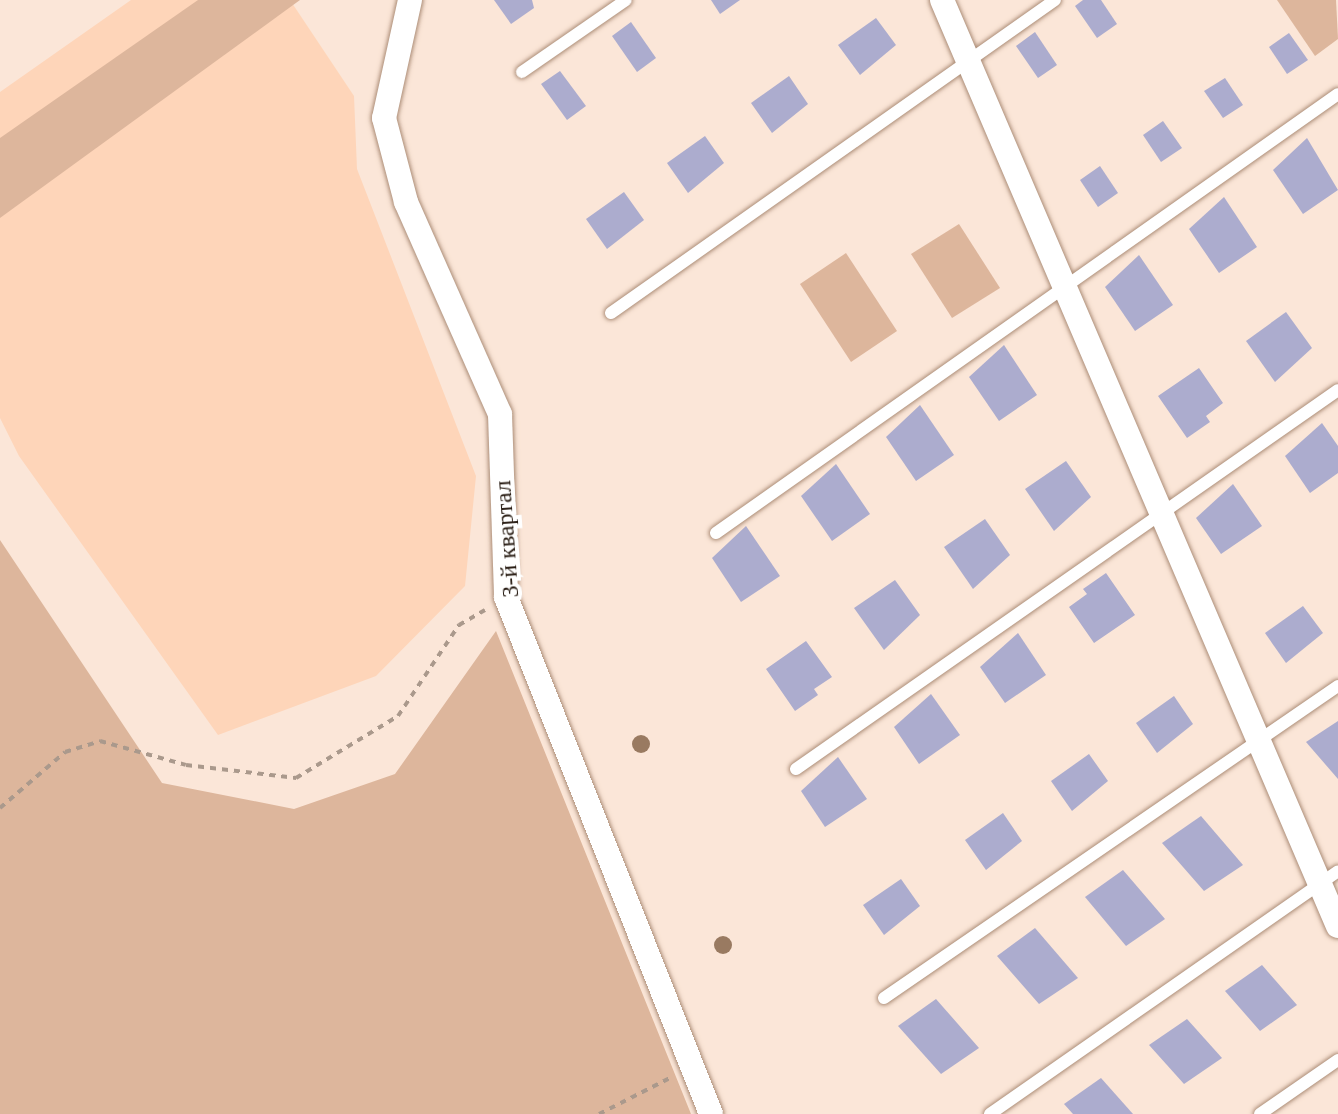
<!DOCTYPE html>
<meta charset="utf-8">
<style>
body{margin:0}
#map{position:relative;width:1338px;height:1114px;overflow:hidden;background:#fbe6d8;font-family:"Times New Roman",serif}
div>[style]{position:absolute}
.built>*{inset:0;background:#fed5b9}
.green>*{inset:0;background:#ddb69c}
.building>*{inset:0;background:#acacce}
.path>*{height:4px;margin-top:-2px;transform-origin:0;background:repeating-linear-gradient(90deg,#aa998c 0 6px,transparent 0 12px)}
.roads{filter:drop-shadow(0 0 2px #ac8d77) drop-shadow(0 0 2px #ac8d77)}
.service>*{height:12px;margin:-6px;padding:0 6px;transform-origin:6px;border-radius:6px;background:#fff}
.minor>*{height:24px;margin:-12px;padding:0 12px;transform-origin:12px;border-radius:12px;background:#fff}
.trees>*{width:18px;height:18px;margin:-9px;border-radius:50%;background:#997a61}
span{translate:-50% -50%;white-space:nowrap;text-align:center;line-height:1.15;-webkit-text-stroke:8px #fff;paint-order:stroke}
.street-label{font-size:24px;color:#271b12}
</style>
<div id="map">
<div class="built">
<div style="clip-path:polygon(131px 0,290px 0,354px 96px,357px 169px,476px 476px,465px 586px,376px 676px,218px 735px,19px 456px,0 418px,0 92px)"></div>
</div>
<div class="green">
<div style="clip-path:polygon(198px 0,300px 0,0 218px,0 138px)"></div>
<div style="clip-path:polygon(1277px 0,1336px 0,1338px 39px,1315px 56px)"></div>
<div style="clip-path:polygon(959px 224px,1000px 288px,952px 318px,911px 254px)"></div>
<div style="clip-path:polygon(846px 253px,897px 331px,851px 362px,800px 284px)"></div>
<div style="clip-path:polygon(0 540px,162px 783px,294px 809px,395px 774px,496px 631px,691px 1114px,0 1114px)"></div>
</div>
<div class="building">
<div style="clip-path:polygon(494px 0,532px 0,534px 8px,511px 24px)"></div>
<div style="clip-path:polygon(711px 0,740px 0,720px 14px)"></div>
<div style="clip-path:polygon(1083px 0,1101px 0,1117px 24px,1097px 38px,1075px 6px)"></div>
<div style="clip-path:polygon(876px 18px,896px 45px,860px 75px,838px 45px)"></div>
<div style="clip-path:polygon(631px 22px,656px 58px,637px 72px,612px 36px)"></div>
<div style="clip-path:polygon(1035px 32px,1057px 65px,1038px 78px,1016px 46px)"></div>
<div style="clip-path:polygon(1289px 33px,1308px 60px,1287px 74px,1269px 47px)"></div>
<div style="clip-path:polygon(560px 71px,586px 106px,567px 120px,541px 84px)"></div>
<div style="clip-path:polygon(789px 76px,808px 104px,772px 133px,751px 103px)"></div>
<div style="clip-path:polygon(1225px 78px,1243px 105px,1223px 118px,1204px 91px)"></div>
<div style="clip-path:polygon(1163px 121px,1182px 148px,1161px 162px,1143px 135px)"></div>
<div style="clip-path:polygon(705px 136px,724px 163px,688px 193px,667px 163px)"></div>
<div style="clip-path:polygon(1307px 138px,1338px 190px,1303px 214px,1273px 170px)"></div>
<div style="clip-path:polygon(1100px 166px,1118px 193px,1098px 207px,1080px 180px)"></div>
<div style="clip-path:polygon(624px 192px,644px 220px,607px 249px,586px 219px)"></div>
<div style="clip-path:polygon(1224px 197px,1257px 247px,1219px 273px,1189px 229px)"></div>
<div style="clip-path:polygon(1139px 255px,1173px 305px,1135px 331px,1105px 287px)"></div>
<div style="clip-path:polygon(1286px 312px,1312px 348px,1275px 382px,1246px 341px)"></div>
<div style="clip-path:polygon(1004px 345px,1037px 395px,999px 421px,969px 377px)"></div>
<div style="clip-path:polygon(1199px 368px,1223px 403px,1206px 416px,1210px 422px,1187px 438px,1158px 396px)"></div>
<div style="clip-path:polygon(920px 405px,954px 455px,916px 481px,886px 437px)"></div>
<div style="clip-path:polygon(1322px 423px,1338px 446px,1338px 473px,1310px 493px,1285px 456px)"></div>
<div style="clip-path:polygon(1066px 461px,1091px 497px,1054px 531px,1025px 489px)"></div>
<div style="clip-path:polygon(836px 464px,870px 514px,832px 541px,801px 496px)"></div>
<div style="clip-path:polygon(1233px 484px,1262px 526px,1221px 554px,1196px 518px)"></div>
<div style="clip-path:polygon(985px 519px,1010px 555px,973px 589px,944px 547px)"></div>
<div style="clip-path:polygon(746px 526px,780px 576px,741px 602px,712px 558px)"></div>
<div style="clip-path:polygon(1106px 573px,1135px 615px,1094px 643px,1069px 607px,1087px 594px,1083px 589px)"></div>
<div style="clip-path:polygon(895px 580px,920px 615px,884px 650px,854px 608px)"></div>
<div style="clip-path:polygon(1303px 606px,1323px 633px,1286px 663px,1265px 633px)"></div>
<div style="clip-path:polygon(1018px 633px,1046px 675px,1005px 703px,980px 667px)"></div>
<div style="clip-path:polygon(806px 641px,832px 677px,814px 689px,818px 695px,795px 711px,766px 669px)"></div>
<div style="clip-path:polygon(931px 694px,960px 735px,919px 764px,894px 727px)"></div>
<div style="clip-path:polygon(1174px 696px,1193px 724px,1157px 753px,1136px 723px)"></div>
<div style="clip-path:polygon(1338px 721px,1338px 779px,1306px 742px)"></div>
<div style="clip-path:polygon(1089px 754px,1108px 781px,1072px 811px,1051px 781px)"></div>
<div style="clip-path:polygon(838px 757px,867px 799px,825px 827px,801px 791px)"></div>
<div style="clip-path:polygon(1003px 813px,1022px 841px,986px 870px,965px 840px)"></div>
<div style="clip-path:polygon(1201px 816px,1243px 865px,1204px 891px,1162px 843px)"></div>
<div style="clip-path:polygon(1123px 870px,1165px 919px,1126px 946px,1085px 897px)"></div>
<div style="clip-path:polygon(901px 879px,920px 906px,884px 935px,863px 905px)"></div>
<div style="clip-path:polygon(1035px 928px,1078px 978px,1039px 1004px,997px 956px)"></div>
<div style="clip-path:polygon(1262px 965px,1297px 1005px,1260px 1031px,1225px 991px)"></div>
<div style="clip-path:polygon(936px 999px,979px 1048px,941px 1074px,898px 1026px)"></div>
<div style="clip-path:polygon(1187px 1019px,1222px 1058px,1184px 1084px,1149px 1045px)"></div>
<div style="clip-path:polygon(1101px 1078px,1133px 1114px,1073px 1114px,1064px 1104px)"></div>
</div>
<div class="path">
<div style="left:0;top:808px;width:86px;rotate:-40.7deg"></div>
<div style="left:65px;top:752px;width:37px;rotate:-17deg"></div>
<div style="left:100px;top:741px;width:89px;rotate:15.6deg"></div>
<div style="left:186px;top:765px;width:111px;rotate:6.7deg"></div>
<div style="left:296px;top:778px;width:119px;rotate:-31.3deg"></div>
<div style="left:398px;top:716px;width:110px;rotate:-56.2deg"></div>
<div style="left:459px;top:625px;width:30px;rotate:-30deg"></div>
<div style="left:599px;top:1114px;width:82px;rotate:-26.9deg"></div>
</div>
<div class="roads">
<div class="service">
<div style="left:522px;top:72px;width:126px;rotate:-34.7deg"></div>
<div style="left:611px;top:313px;width:543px;rotate:-35.18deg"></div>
<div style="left:716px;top:533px;width:761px;rotate:-35.21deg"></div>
<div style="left:796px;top:769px;width:661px;rotate:-34.96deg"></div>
<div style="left:884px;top:998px;width:551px;rotate:-34.5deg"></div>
<div style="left:990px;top:1114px;width:424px;rotate:-34.9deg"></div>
<div style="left:1260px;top:1114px;width:95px;rotate:-34.7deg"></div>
</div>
<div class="minor">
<div style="left:410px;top:0;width:121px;rotate:102.4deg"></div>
<div style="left:384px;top:118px;width:87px;rotate:75.3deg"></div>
<div style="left:406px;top:202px;width:232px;rotate:66.1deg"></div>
<div style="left:500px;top:414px;width:183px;rotate:88.1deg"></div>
<div style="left:506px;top:597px;width:556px;rotate:68.37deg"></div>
<div style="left:942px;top:0;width:1007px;rotate:66.85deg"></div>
</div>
</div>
<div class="trees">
<div style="left:641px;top:744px"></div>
<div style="left:723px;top:945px"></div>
</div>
<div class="street-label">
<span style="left:507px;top:539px;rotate:-94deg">3-й квартал</span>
</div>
</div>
